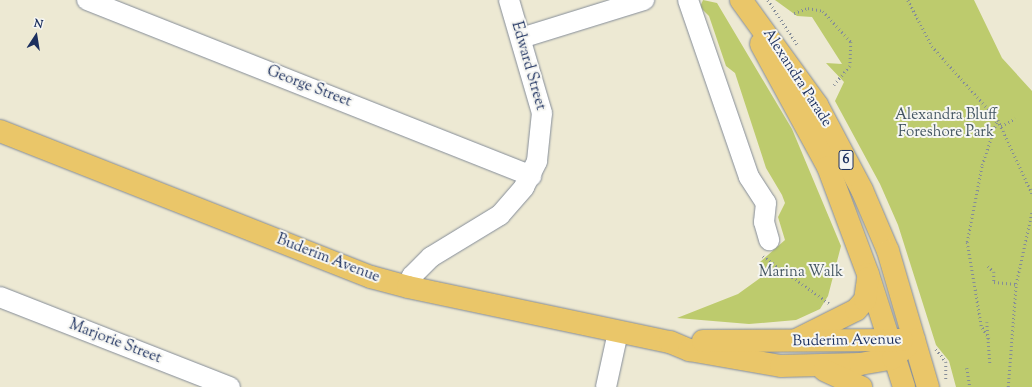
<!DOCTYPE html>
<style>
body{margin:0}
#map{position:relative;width:1032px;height:387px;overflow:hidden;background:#ede9d3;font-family:"Sorts Mill Goudy",serif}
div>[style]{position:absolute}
.green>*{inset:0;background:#bdcb6d}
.path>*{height:2.5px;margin-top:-1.25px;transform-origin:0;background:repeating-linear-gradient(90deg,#848c98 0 1px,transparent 0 4px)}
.roads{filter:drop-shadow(0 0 1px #848c98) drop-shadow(0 0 1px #848c98)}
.minor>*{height:20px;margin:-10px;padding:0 10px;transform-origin:10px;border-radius:10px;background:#fff}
.major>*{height:22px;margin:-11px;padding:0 11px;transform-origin:11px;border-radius:11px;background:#eac669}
span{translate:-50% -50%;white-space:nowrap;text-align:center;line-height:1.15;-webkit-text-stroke:4px #f6f6f2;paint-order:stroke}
.shield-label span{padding:1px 3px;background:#f6f6f2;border:1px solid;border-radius:3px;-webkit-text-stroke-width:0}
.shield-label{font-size:14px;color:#1b2f5e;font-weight:700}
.street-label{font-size:15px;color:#1b2f5e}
.park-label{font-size:15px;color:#445662}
.north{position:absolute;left:16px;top:16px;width:40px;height:40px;-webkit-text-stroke:3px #f6f6f2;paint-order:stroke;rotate:12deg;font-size:11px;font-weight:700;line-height:16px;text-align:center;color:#1b2f5e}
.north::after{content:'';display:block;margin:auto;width:14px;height:18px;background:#1b2f5e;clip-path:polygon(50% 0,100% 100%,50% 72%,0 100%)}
</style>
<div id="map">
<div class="green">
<div style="clip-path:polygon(703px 0,717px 3px,792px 129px,841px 246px,828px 296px,820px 309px,796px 320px,749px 324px,677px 318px,738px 294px,767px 273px,760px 262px,785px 240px,778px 217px,785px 203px,782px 195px,766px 168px,735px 73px,726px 66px,709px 16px,700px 7px)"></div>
<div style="clip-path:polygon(775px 0,974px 0,1002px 58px,1032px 91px,1032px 387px,956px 387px,949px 361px,936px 345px,898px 225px,880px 184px,835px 101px,844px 82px,826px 63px,842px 64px,812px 17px,797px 16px)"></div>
</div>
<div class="path">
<div style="left:768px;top:0;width:53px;rotate:56.6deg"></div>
<div style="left:908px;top:0;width:52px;rotate:62.4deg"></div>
<div style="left:932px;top:46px;width:99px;rotate:48.3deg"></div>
<div style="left:998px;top:120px;width:81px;rotate:65deg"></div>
<div style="left:794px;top:13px;width:15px;rotate:-20deg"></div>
<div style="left:808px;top:8px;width:15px;rotate:11deg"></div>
<div style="left:823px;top:11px;width:42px;rotate:47.9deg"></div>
<div style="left:851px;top:42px;width:24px;rotate:92deg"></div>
<div style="left:850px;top:66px;width:25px;rotate:130deg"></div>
<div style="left:1001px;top:126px;width:16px;rotate:-27deg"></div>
<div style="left:763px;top:256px;width:81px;rotate:35.5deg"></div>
<div style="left:988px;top:266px;width:8px;rotate:45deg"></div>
<div style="left:994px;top:272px;width:10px;rotate:90deg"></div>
<div style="left:994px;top:282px;width:22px;rotate:5deg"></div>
<div style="left:987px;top:322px;width:41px;rotate:85.8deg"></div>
<div style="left:989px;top:339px;width:15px;rotate:-122deg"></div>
<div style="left:981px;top:326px;width:85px;rotate:-99.5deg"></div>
<div style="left:967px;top:242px;width:78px;rotate:-79deg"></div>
<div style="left:982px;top:165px;width:47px;rotate:-71.6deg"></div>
<div style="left:936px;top:349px;width:16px;rotate:52deg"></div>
<div style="left:946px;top:362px;width:19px;rotate:90deg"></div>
<div style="left:967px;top:368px;width:19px;rotate:81deg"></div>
<div style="left:1008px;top:387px;width:103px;rotate:-85.6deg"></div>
<div style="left:1016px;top:284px;width:75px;rotate:-77.6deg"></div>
</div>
<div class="roads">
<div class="minor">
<div style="left:87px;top:0;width:478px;rotate:21.6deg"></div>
<div style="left:688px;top:0;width:187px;rotate:71deg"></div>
<div style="left:749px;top:177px;width:31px;rotate:57deg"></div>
<div style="left:766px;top:203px;width:19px;rotate:96deg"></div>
<div style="left:764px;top:222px;width:19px;rotate:74deg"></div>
<div style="left:521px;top:38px;width:129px;rotate:-17.2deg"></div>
<div style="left:408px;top:287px;width:12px;rotate:-70deg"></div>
<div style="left:412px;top:276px;width:27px;rotate:-45deg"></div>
<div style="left:431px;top:257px;width:81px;rotate:-31.3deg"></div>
<div style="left:500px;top:215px;width:37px;rotate:-49deg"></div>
<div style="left:524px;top:187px;width:29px;rotate:-63deg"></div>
<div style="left:537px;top:161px;width:48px;rotate:-84.1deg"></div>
<div style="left:542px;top:113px;width:118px;rotate:-106.3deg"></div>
<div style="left:0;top:297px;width:247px;rotate:21.4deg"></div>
<div style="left:606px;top:387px;width:56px;rotate:-77.7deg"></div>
</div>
<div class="major">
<div style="left:741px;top:0;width:130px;rotate:54.1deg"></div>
<div style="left:817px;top:105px;width:96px;rotate:62.1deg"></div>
<div style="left:862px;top:190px;width:66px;rotate:66.9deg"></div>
<div style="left:888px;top:251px;width:142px;rotate:73.6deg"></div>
<div style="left:761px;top:44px;width:140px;rotate:61.4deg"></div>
<div style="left:828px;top:167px;width:114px;rotate:69.5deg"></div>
<div style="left:868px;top:274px;width:119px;rotate:72.3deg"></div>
<div style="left:0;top:131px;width:399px;rotate:21.5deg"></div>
<div style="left:371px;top:277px;width:38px;rotate:15deg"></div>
<div style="left:408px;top:287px;width:268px;rotate:11.9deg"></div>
<div style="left:670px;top:342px;width:21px;rotate:23deg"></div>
<div style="left:689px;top:350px;width:93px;rotate:9.9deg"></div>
<div style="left:781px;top:366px;width:79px;rotate:-1.5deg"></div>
<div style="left:860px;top:364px;width:34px;rotate:-10deg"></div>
<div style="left:893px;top:358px;width:28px;rotate:-41deg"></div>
<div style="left:796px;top:340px;width:67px;rotate:-26.6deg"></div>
<div style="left:856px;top:310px;width:13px;rotate:-48deg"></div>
<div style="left:865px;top:300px;width:22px;rotate:-82deg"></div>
<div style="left:703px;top:341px;width:199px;rotate:-0.3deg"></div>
<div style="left:824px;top:370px;width:41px;rotate:24.7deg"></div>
</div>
</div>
<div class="shield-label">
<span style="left:846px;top:160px">6</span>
</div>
<div class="street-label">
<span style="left:528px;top:66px;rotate:74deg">Edward Street</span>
<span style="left:797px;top:78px;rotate:57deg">Alexandra Parade</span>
<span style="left:309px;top:87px;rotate:21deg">George Street</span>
<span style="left:328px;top:259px;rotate:21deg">Buderim Avenue</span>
<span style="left:847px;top:341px;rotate:-1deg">Buderim Avenue</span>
<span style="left:115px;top:342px;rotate:21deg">Marjorie Street</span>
</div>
<div class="park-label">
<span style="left:946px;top:124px">Alexandra Bluff<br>Foreshore Park</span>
<span style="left:801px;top:273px">Marina Walk</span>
</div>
<div class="north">N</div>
</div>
